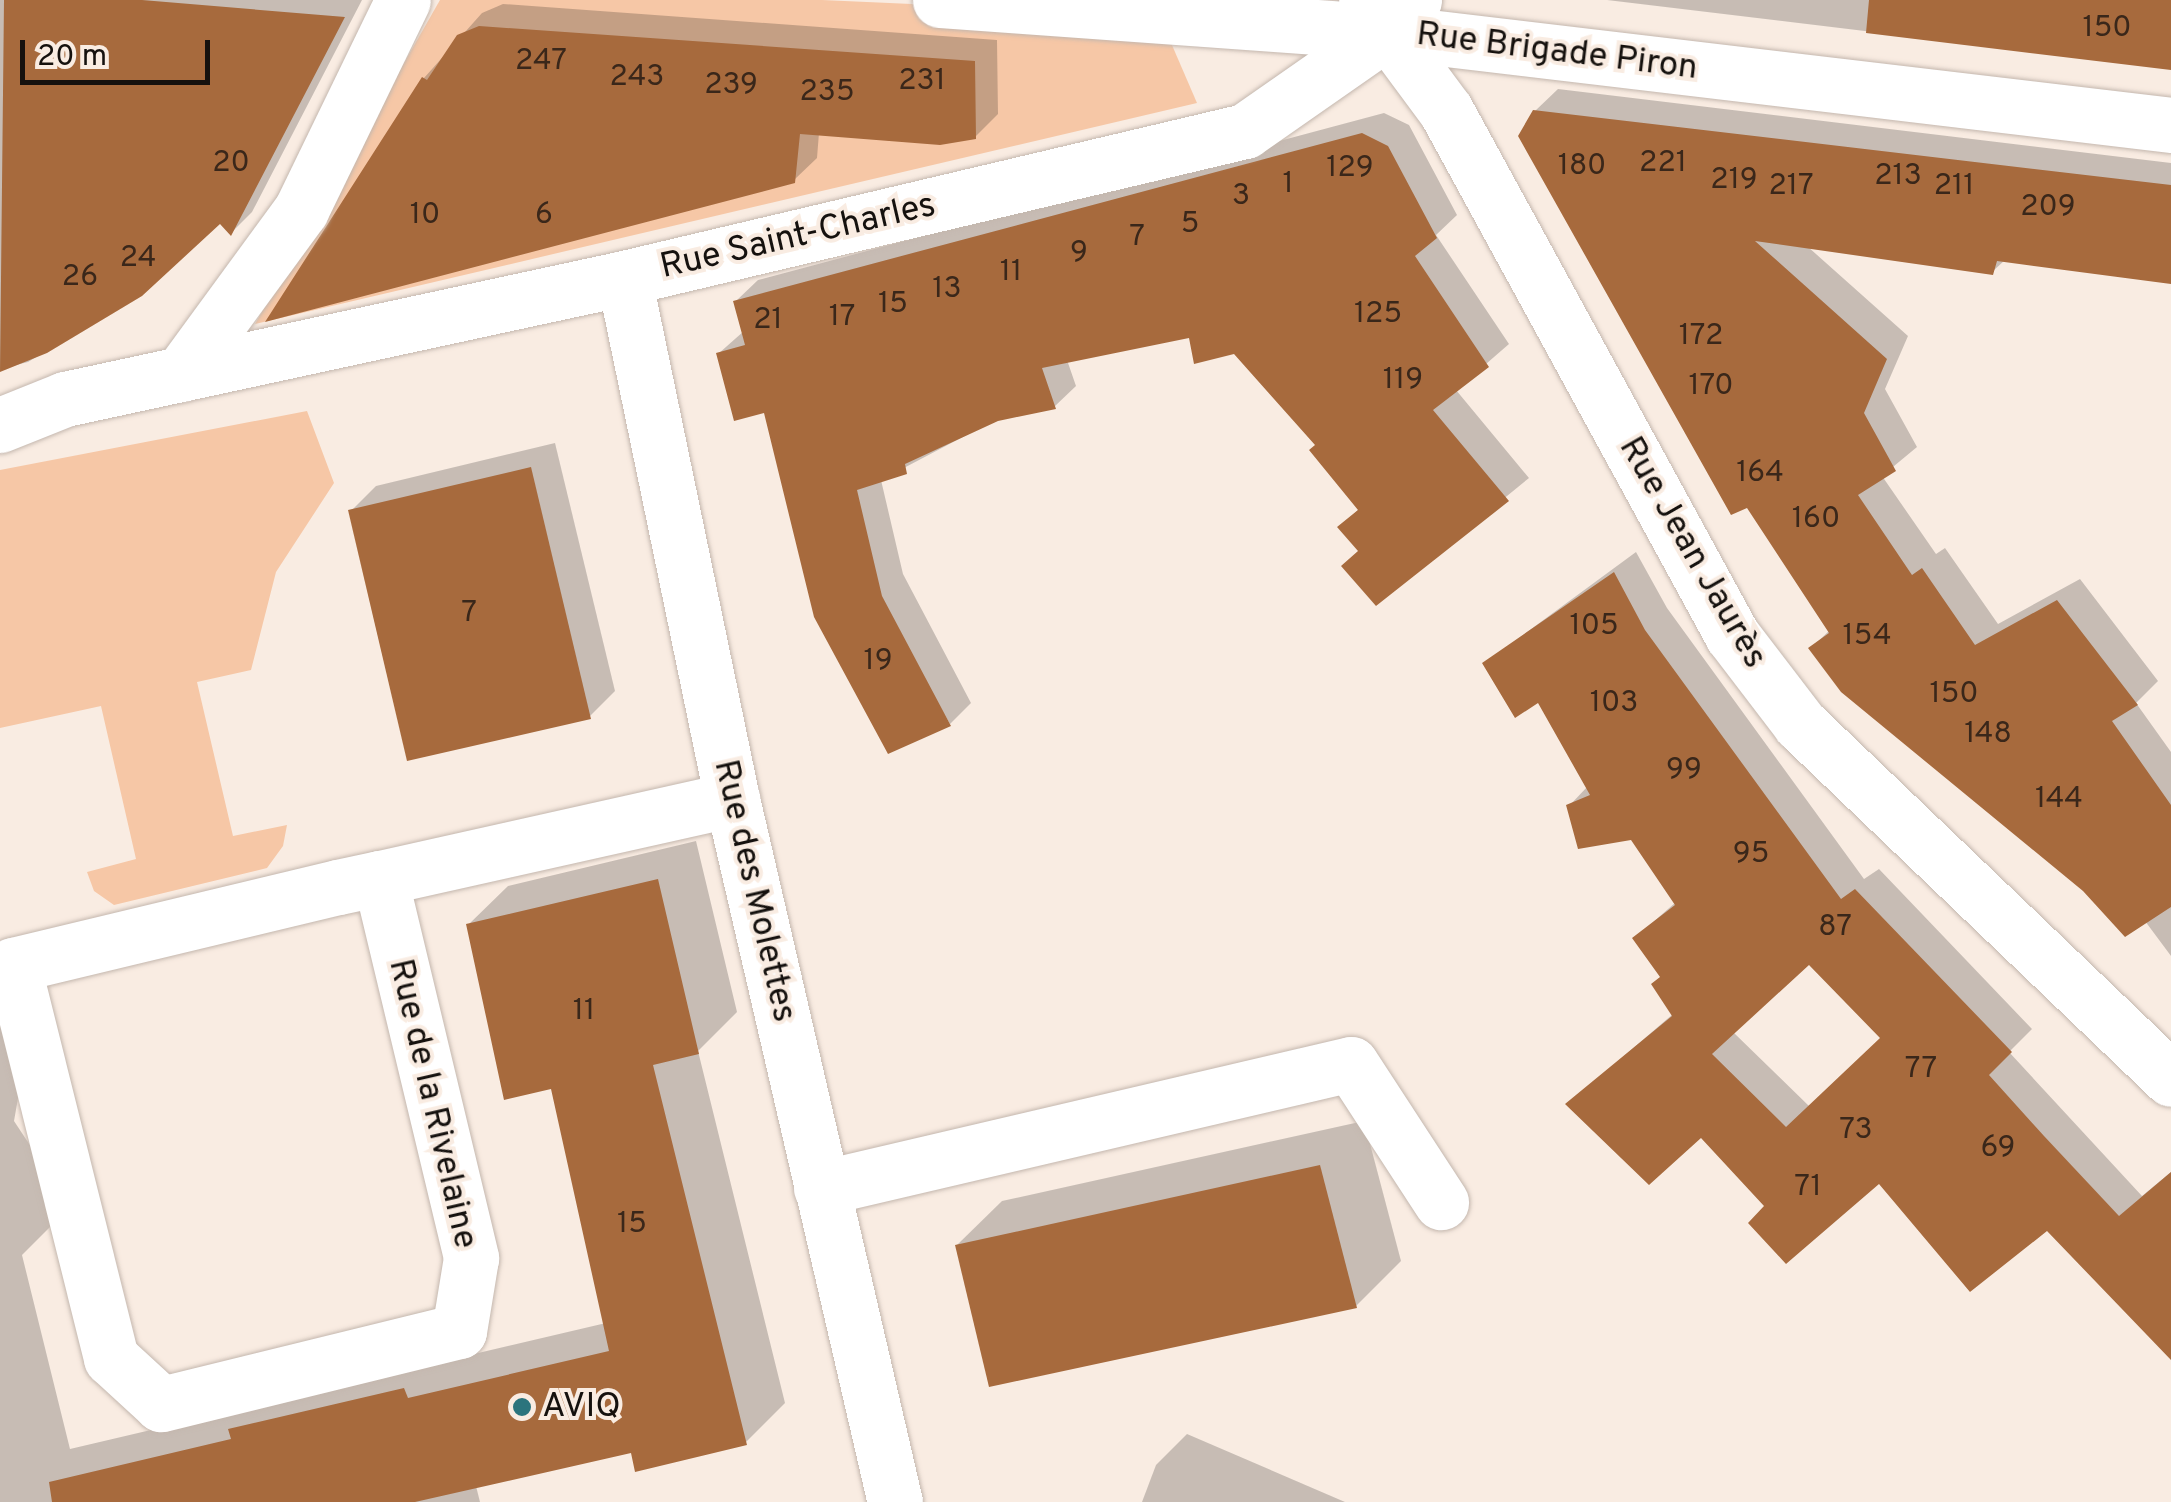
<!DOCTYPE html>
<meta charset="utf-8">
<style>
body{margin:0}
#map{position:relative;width:2171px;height:1502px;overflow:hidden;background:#f9ece2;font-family:Overpass,sans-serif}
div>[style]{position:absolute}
.green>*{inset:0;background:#f6c7a6}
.shadow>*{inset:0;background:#0003}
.building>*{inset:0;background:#a76a3d}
.roads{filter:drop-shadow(0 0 2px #c4b7ae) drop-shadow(0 0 2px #c4b7ae)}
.minor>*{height:55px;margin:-27.5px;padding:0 27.5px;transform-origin:27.5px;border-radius:27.5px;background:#fff}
.dots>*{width:28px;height:28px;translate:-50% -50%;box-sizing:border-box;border:5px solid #f9ece2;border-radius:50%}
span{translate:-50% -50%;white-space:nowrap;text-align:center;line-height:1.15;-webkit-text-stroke:8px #f9ece2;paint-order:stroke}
.number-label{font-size:30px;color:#3a271a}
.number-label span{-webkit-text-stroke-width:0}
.street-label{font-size:35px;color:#15110e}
.poi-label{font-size:35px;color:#15110e}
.left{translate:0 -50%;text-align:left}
.scale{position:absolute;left:20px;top:40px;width:190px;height:45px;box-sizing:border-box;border:5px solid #15110e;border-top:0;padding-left:12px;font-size:30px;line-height:35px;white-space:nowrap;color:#15110e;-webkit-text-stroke:8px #f9ece2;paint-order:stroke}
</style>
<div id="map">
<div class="green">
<div style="clip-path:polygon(440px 0,822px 0,1159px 15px,1197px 103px,255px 324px)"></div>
<div style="clip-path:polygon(307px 411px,334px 483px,276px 572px,251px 670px,197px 682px,233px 836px,287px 825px,283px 846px,267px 868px,114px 905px,94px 891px,87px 872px,136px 859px,101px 706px,0 728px,0 470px)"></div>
</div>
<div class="shadow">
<div style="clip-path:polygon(0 0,362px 0,252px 212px,231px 233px,220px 221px,140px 294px,28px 362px,0 369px)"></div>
<div style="clip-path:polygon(1607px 0,2171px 0,2171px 68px)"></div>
<div style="clip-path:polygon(503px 4px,997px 40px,998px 114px,975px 137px,819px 133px,817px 158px,794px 180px,271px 318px,424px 78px,482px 13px)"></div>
<div style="clip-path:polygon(1558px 89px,2171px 163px,2171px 281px,2005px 260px,1992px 272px,1807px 246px,1908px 336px,1885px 389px,1917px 447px,1882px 476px,1936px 554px,1945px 548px,1998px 624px,2080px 579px,2158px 681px,2136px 703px,2171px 752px,2171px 956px,2145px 921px,2085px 889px,1811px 648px,1830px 630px,1535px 111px)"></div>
<div style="clip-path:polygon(1384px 113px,1409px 125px,1457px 215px,1436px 235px,1509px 344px,1456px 390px,1529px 478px,1376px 603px,1361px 551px,1340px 527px,1360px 508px,1318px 445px,1235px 351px,1191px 335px,1067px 360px,1076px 386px,1054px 407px,997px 419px,881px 480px,903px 574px,971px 703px,950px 724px,766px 410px,718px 354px,744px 331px,736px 301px,758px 280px)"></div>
<div style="clip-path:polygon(555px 443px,615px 691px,590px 716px,351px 511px,376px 486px)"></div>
<div style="clip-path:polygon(evenodd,1636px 552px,1667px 608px,1864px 879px,1879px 869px,2032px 1029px,2009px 1052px,2142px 1196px,2171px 1172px,2171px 1342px,2047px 1228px,1879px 1181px,1768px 1206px,1701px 1134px,1568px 1104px,1673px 1014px,1663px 975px,1635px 938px,1676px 902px,1632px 838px,1569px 806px,1588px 786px,1539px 699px,1485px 663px,1636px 552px,1809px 961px,1883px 1038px,1810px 1107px,1733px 1032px,1809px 961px)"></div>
<div style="clip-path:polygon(696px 841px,737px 1012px,698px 1051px,785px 1403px,745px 1443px,633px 1450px,476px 1486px,480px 1502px,0 1502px,0 1024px,26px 1053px,14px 1121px,57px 1186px,59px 1218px,22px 1255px,70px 1449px,606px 1323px,553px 1086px,468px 925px,508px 886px)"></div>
<div style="clip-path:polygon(1364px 1121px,1401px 1261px,1356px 1306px,957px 1245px,1002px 1201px)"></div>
<div style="clip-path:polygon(1187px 1434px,1345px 1502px,1142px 1502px,1156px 1465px)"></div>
</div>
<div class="building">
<div style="clip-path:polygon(4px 0,142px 0,345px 17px,231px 236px,220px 224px,142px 296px,47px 353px,0 372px)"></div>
<div style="clip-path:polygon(1869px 0,2171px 0,2171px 70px,1866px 33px)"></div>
<div style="clip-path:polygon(479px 26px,975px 61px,976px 139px,940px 145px,800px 134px,795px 183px,265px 322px,422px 77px,427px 80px,457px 35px)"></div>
<div style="clip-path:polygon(1533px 110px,2171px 185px,2171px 284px,1997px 261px,1993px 275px,1755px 241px,1887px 359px,1864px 413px,1896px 471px,1858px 495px,1912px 575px,1922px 568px,1975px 645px,2057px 600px,2138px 705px,2112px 721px,2171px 805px,2171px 907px,2125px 937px,2083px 891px,1841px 692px,1808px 648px,1829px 633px,1747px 508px,1731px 515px,1518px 136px)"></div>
<div style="clip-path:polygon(1362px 133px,1388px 146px,1437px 238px,1415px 256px,1489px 367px,1433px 410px,1509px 501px,1376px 606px,1341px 566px,1358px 551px,1337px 527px,1358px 510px,1309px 450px,1315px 445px,1234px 354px,1194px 364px,1189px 338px,1042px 368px,1056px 409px,998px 421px,905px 464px,907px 474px,857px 490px,882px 596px,951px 726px,888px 754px,814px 617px,764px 413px,734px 421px,716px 353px,745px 345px,733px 301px)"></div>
<div style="clip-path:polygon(531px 467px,591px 719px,407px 761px,348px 510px)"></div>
<div style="clip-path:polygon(evenodd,1614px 572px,1645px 630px,1841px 899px,1855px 889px,2012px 1052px,1989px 1075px,2044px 1136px,2119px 1216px,2171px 1172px,2171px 1360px,2047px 1231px,1970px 1292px,1879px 1184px,1786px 1264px,1748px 1223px,1764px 1206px,1701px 1138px,1649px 1185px,1565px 1104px,1672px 1016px,1651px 984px,1660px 977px,1632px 938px,1675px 905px,1631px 840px,1578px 849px,1566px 805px,1590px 795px,1538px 703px,1515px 718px,1482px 663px,1614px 572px,1809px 965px,1880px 1038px,1786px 1127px,1712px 1054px,1809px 965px)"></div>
<div style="clip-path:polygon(658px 879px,699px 1054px,653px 1065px,747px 1445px,635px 1472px,631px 1453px,415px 1502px,52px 1502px,49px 1482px,231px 1439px,228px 1429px,404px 1388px,408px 1398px,609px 1351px,551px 1089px,504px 1100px,466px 924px)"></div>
<div style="clip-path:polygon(1320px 1165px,1357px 1308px,989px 1387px,955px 1245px)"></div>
</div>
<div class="roads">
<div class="minor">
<div style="left:940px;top:0;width:448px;rotate:4.1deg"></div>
<div style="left:1387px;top:32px;width:789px;rotate:6.76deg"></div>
<div style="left:1366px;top:3px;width:134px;rotate:53.5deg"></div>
<div style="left:1446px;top:111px;width:597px;rotate:61.37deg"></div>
<div style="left:1732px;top:635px;width:112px;rotate:52.6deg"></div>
<div style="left:1800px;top:724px;width:513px;rotate:43.74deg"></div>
<div style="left:624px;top:278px;width:532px;rotate:78.29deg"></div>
<div style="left:732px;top:799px;width:722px;rotate:76.95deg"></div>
<div style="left:181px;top:374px;width:203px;rotate:-53.8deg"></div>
<div style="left:301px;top:210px;width:233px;rotate:-64.1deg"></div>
<div style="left:0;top:425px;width:70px;rotate:-21.8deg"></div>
<div style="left:65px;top:399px;width:572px;rotate:-12.21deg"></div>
<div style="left:624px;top:278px;width:638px;rotate:-13.32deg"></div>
<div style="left:1245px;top:131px;width:173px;rotate:-34.9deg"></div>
<div style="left:1387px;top:32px;width:42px;rotate:-49.8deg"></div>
<div style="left:380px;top:878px;width:391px;rotate:76.5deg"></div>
<div style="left:471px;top:1258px;width:74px;rotate:99.3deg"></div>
<div style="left:459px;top:1331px;width:307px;rotate:166.2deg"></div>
<div style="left:161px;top:1404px;width:68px;rotate:-137.4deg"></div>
<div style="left:111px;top:1358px;width:405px;rotate:-104deg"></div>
<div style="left:13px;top:965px;width:334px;rotate:-13.5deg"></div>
<div style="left:338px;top:887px;width:43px;rotate:-12.1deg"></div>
<div style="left:380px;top:878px;width:361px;rotate:-12.6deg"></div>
<div style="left:821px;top:1188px;width:544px;rotate:-13.17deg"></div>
<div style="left:1351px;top:1064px;width:165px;rotate:56.9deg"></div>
</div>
</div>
<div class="dots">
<div style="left:522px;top:1407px;background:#2b747d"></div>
</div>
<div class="number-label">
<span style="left:2107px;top:29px">150</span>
<span style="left:541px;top:62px">247</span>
<span style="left:637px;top:78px">243</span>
<span style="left:922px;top:82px">231</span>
<span style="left:731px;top:86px">239</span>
<span style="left:827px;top:93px">235</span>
<span style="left:231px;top:164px">20</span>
<span style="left:1663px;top:164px">221</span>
<span style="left:1582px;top:167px">180</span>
<span style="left:1350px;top:169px">129</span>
<span style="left:1898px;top:177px">213</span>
<span style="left:1734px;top:181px">219</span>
<span style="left:1288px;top:185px">1</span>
<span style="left:1791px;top:187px">217</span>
<span style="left:1954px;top:187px">211</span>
<span style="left:1241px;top:197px">3</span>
<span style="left:2048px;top:208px">209</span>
<span style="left:425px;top:216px">10</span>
<span style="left:544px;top:216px">6</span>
<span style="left:1190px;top:225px">5</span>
<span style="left:1137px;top:238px">7</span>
<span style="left:1079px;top:254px">9</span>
<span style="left:138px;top:259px">24</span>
<span style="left:1011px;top:273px">11</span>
<span style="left:80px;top:278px">26</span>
<span style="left:947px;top:290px">13</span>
<span style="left:893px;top:305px">15</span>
<span style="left:1378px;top:315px">125</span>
<span style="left:842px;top:318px">17</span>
<span style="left:768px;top:321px">21</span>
<span style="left:1701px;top:337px">172</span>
<span style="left:1403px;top:381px">119</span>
<span style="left:1711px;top:387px">170</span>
<span style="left:1760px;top:474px">164</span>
<span style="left:1816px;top:520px">160</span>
<span style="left:469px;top:614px">7</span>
<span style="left:1594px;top:627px">105</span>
<span style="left:1867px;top:637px">154</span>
<span style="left:878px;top:662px">19</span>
<span style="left:1954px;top:695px">150</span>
<span style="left:1614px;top:704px">103</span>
<span style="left:1988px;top:735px">148</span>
<span style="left:1684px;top:771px">99</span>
<span style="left:2059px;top:800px">144</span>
<span style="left:1751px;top:855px">95</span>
<span style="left:1835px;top:928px">87</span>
<span style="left:584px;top:1012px">11</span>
<span style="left:1921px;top:1070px">77</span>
<span style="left:1856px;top:1131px">73</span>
<span style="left:1998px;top:1149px">69</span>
<span style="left:1808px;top:1188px">71</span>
<span style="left:632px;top:1225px">15</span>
</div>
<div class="street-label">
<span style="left:1557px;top:52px;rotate:7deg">Rue Brigade Piron</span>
<span style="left:798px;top:237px;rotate:-13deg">Rue Saint-Charles</span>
<span style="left:1692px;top:553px;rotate:60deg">Rue Jean Jaurès</span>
<span style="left:754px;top:891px;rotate:77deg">Rue des Molettes</span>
<span style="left:432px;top:1104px;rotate:77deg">Rue de la Rivelaine</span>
</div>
<div class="poi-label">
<span class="left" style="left:542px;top:1407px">AVIQ</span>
</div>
<div class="scale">20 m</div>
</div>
